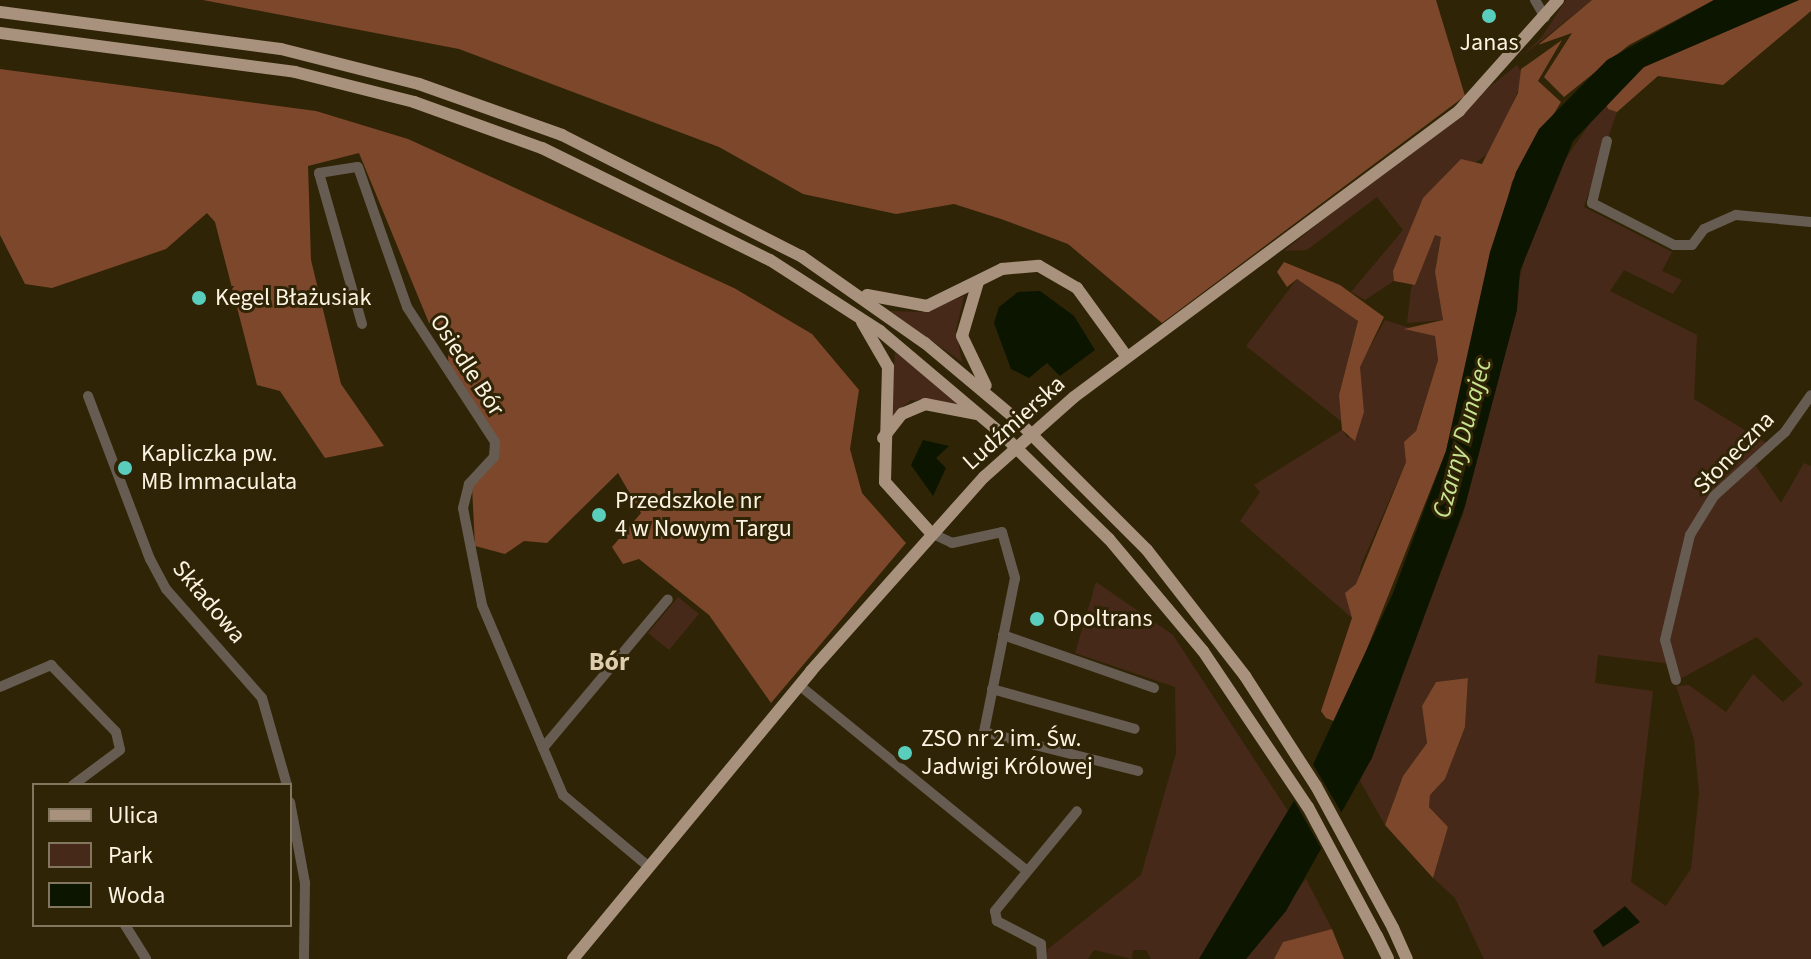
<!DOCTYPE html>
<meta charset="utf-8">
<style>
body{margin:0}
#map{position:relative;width:1811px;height:959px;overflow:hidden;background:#302406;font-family:"Source Sans 3",sans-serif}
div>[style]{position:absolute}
.green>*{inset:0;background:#472919}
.forest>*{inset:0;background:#7d472b}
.water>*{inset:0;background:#0c1500}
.pier>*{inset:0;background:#302406}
.minor>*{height:10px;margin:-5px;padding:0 5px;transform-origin:5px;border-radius:5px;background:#675c52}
.major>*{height:12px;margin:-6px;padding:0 6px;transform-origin:6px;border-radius:6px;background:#a8927d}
.major-bridge>*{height:12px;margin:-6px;padding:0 6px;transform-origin:6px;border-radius:6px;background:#a8927d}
.dots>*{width:22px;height:22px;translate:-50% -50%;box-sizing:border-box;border:4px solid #302406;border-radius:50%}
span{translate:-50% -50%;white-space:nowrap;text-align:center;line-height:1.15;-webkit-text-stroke:6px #302406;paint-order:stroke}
.poi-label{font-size:24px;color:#fcf4e3}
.left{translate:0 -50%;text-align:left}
.street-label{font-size:24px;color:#fcf4e3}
.water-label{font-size:26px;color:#c7e590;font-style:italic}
.neighbourhood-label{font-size:26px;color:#decead;font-weight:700}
.legend{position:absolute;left:32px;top:783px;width:260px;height:144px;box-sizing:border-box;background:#302406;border:2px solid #82775e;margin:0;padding:10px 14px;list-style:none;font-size:24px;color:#fcf4e3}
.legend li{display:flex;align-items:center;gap:16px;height:40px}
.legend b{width:40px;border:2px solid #82775e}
</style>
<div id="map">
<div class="green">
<div style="clip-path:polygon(1566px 0,1592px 0,1522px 56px,1541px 38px)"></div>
<div style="clip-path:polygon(1517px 65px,1524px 77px,1492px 151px,1423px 198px,1394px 281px,1365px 300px,1351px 292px,1403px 230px,1377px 197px,1307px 250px,1284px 251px)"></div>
<div style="clip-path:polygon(evenodd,1605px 101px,1617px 112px,1584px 207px,1672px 252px,1662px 271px,1682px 280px,1673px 294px,1624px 270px,1610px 291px,1697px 335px,1694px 399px,1766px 443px,1750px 457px,1781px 503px,1804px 463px,1811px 466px,1811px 959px,1484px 959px,1455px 898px,1433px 878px,1448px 827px,1429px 807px,1430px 795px,1445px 779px,1465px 727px,1468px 678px,1436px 682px,1422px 706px,1427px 743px,1403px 776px,1385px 825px,1360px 781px,1463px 514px,1525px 256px,1556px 173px,1605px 101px,1757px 637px,1803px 684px,1783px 702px,1753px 674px,1726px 712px,1689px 685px,1676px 686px,1694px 739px,1699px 793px,1691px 869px,1666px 906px,1631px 882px,1653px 691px,1595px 683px,1598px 655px,1671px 664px,1680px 679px,1757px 637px)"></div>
<div style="clip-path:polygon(1435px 234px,1441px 237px,1435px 272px,1443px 320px,1407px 323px,1411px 288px)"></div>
<div style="clip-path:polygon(1297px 279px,1358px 321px,1339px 395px,1342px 422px,1246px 346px)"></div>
<div style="clip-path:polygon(964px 296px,956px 330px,962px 362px,890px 311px,923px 312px)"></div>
<div style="clip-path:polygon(1385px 320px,1435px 336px,1438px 360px,1406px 462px,1361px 565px,1352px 618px,1240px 521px,1260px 492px,1254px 485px,1342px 430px,1348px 438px,1364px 412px,1359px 367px)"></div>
<div style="clip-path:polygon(895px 352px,961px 404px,911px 400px,890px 418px)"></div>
<div style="clip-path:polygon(1096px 582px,1173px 635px,1288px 811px,1199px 959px,1151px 959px,1146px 950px,1133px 950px,1132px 959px,1094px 950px,1088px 959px,1046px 959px,1048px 949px,1141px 875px,1176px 753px,1175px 687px,1075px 653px)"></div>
<div style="clip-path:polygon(678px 597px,699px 614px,669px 650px,648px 633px)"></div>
<div style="clip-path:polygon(1306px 879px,1332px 929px,1283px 942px,1274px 959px,1246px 959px)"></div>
</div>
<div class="forest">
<div style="clip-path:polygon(203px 0,1436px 0,1465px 96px,1162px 323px,1068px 244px,1001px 219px,954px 204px,896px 214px,803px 194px,719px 147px,459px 49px)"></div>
<div style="clip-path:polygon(1592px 0,1714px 0,1629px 45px,1564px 97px,1544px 77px,1572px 33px,1538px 45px)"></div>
<div style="clip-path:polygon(1799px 0,1811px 0,1811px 11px,1723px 85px,1658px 76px,1617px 112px,1608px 109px,1605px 101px,1644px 67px)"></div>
<div style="clip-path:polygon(1562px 40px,1538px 81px,1561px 102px,1512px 182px,1446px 451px,1345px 704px,1336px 722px,1326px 718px,1321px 711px,1352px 618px,1345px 593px,1356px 584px,1406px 462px,1404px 442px,1416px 431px,1438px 360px,1435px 336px,1404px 329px,1443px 320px,1435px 272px,1441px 237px,1435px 235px,1415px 285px,1394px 281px,1393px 271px,1423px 198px,1461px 159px,1482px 164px,1518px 93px,1521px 69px)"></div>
<div style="clip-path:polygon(0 69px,316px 111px,408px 139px,734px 288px,812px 334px,859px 390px,850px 449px,862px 493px,906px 543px,771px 703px,709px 615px,639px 559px,623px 564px,612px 547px,641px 513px,618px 473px,547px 543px,524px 541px,505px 554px,475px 546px,472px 487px,499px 443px,449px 371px,447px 341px,429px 323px,359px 153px,308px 166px,311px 260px,341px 384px,384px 446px,325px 458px,280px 391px,257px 385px,215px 222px,207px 213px,166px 249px,52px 288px,25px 284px,0 235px)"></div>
<div style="clip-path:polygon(1284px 262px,1340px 285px,1384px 317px,1360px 367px,1364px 412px,1355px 441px,1342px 430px,1339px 395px,1358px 321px,1297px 279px,1287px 287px,1277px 272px)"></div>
<div style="clip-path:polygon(1468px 678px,1465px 727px,1445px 779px,1430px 795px,1429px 807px,1448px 827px,1433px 878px,1385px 825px,1403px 776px,1427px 743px,1422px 706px,1436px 682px)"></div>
<div style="clip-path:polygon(1332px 929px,1344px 959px,1274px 959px,1283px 942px)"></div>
</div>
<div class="water">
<div style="clip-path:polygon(1714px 0,1799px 0,1644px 67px,1573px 141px,1520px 271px,1517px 310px,1465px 506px,1372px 758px,1286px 911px,1246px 959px,1199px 959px,1304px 784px,1393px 593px,1446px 451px,1490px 252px,1516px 172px,1539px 129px,1607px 60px)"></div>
<div style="clip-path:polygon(1040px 291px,1074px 316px,1095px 350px,1060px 376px,1047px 363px,1029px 378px,1011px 369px,994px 323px,999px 307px,1018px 292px)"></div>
<div style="clip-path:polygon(923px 440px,949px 446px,936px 458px,946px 468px,933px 496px,911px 465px)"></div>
<div style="clip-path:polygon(1625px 906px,1640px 922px,1603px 947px,1593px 931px)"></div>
</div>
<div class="pier">
<div style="clip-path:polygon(1311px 761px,1346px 820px,1336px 838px,1319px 808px,1336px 839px,1325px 855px,1292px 797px)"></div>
</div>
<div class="minor">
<div style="left:1535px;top:0;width:20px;rotate:60deg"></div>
<div style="left:1607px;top:141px;width:64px;rotate:103.6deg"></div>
<div style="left:1592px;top:203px;width:92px;rotate:27.1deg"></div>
<div style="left:1674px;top:245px;width:18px"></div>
<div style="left:1692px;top:245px;width:20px;rotate:-53deg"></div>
<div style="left:1704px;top:229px;width:35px;rotate:-24deg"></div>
<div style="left:1736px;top:215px;width:75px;rotate:5.3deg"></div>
<div style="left:362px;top:324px;width:157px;rotate:-105.9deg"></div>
<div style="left:319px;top:173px;width:39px;rotate:-9deg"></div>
<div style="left:358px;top:167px;width:148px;rotate:70.7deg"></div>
<div style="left:407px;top:307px;width:161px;rotate:56.9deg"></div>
<div style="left:495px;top:442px;width:15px;rotate:94deg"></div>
<div style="left:494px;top:457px;width:37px;rotate:133deg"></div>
<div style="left:469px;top:484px;width:25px;rotate:104deg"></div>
<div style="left:463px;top:508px;width:99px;rotate:78.9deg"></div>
<div style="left:482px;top:605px;width:207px;rotate:66.9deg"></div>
<div style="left:563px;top:795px;width:112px;rotate:39.9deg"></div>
<div style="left:88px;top:396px;width:174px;rotate:69.2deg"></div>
<div style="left:150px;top:559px;width:34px;rotate:62deg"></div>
<div style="left:166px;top:589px;width:145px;rotate:48.6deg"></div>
<div style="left:262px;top:698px;width:91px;rotate:74deg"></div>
<div style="left:931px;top:533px;width:23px;rotate:25deg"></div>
<div style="left:952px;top:543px;width:51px;rotate:-12.4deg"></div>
<div style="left:1002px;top:532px;width:48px;rotate:74.2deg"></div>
<div style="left:1015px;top:578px;width:157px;rotate:101.4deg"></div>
<div style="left:984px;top:732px;width:159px;rotate:14.2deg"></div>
<div style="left:1003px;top:635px;width:160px;rotate:19.3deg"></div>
<div style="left:1676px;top:680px;width:41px;rotate:-105.4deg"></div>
<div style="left:1665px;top:640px;width:108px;rotate:-76.6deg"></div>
<div style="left:1690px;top:535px;width:46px;rotate:-58.4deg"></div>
<div style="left:1714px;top:496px;width:96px;rotate:-42deg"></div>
<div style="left:1785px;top:432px;width:45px;rotate:-54.9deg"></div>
<div style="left:799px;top:685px;width:291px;rotate:39.2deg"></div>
<div style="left:0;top:687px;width:56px;rotate:-23.3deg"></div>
<div style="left:51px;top:665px;width:93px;rotate:45.9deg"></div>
<div style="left:116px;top:732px;width:18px;rotate:77deg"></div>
<div style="left:120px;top:750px;width:59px;rotate:143.3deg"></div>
<div style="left:992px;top:689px;width:148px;rotate:15.6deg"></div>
<div style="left:543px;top:748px;width:194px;rotate:-50deg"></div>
<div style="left:290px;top:802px;width:82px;rotate:79.5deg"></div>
<div style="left:305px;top:883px;width:76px;rotate:90.8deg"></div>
<div style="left:125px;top:925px;width:40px;rotate:58deg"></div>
<div style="left:1042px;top:959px;width:15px;rotate:-94deg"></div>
<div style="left:1041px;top:944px;width:50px;rotate:-152.4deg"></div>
<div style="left:997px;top:921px;width:10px;rotate:-101deg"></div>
<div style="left:995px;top:911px;width:129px;rotate:-50.6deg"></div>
</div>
<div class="major">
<div style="left:0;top:12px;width:283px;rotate:7.5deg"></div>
<div style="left:281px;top:49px;width:142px;rotate:14.2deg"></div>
<div style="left:419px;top:84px;width:152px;rotate:19.6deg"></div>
<div style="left:562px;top:135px;width:268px;rotate:26.9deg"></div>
<div style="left:801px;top:256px;width:151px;rotate:35.1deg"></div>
<div style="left:925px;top:343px;width:119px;rotate:39.9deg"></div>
<div style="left:0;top:33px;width:298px;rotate:7.5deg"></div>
<div style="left:295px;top:72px;width:123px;rotate:14.1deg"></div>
<div style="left:414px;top:102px;width:136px;rotate:19.8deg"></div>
<div style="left:542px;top:148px;width:254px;rotate:26.2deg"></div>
<div style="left:770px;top:260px;width:131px;rotate:32.8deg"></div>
<div style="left:880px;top:331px;width:160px;rotate:40.2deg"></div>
<div style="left:978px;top:282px;width:56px;rotate:106.5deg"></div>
<div style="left:962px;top:336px;width:55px;rotate:64.4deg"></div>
<div style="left:867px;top:295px;width:61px;rotate:10.4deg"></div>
<div style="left:927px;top:306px;width:84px;rotate:-26.3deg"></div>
<div style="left:1002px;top:269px;width:37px;rotate:-5deg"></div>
<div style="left:1039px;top:266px;width:44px;rotate:30.1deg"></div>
<div style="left:1077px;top:288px;width:85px;rotate:54.1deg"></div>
<div style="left:862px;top:322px;width:52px;rotate:60deg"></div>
<div style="left:888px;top:367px;width:115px;rotate:91.5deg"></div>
<div style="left:885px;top:482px;width:69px;rotate:48deg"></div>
<div style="left:883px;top:438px;width:31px;rotate:-52deg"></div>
<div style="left:902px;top:414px;width:25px;rotate:-23deg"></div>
<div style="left:925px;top:404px;width:53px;rotate:10.9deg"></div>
<div style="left:1393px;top:928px;width:34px;rotate:66deg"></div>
<div style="left:1377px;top:936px;width:25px;rotate:64deg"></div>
<div style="left:573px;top:959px;width:374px;rotate:-50.4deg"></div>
<div style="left:811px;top:671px;width:260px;rotate:-48.3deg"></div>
<div style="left:984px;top:477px;width:120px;rotate:-41.6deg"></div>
<div style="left:1074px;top:397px;width:480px;rotate:-36.6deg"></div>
<div style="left:1459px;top:111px;width:149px;rotate:-48.3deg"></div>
</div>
<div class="major-bridge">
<div style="left:1016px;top:419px;width:185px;rotate:45deg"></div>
<div style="left:1147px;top:550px;width:160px;rotate:52.1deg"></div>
<div style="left:1245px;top:676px;width:131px;rotate:57.2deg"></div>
<div style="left:1316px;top:786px;width:162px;rotate:61.5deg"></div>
<div style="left:1002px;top:434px;width:150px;rotate:44.5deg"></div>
<div style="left:1109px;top:539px;width:146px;rotate:50deg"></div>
<div style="left:1203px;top:651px;width:188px;rotate:56.1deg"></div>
<div style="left:1308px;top:807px;width:146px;rotate:61.9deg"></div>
</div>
<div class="dots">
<div style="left:1489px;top:16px;background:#5acebc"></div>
<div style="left:199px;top:298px;background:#5acebc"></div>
<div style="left:125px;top:468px;background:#5acebc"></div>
<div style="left:599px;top:515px;background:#5acebc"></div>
<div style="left:1037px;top:619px;background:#5acebc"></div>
<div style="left:905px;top:753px;background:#5acebc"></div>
</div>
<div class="poi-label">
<span style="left:1489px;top:43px">Janas</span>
<span class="left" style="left:215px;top:298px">Kegel Błażusiak</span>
<span class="left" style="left:141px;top:468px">Kapliczka pw.<br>MB Immaculata</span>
<span class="left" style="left:615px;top:515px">Przedszkole nr<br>4 w Nowym Targu</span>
<span class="left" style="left:1053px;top:619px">Opoltrans</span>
<span class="left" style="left:921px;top:753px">ZSO nr 2 im. Św.<br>Jadwigi Królowej</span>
</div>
<div class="street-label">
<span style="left:467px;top:365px;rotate:57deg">Osiedle Bór</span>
<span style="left:1014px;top:423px;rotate:-42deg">Ludźmierska</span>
<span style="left:1734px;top:453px;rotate:-46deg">Słoneczna</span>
<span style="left:209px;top:602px;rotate:50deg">Składowa</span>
</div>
<div class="water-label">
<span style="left:1462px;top:438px;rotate:-75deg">Czarny Dunajec</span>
</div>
<div class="neighbourhood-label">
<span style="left:609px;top:662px">Bór</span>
</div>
<ul class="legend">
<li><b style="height:10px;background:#a8927d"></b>Ulica</li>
<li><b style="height:22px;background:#472919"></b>Park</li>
<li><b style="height:22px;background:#0c1500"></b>Woda</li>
</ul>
</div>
